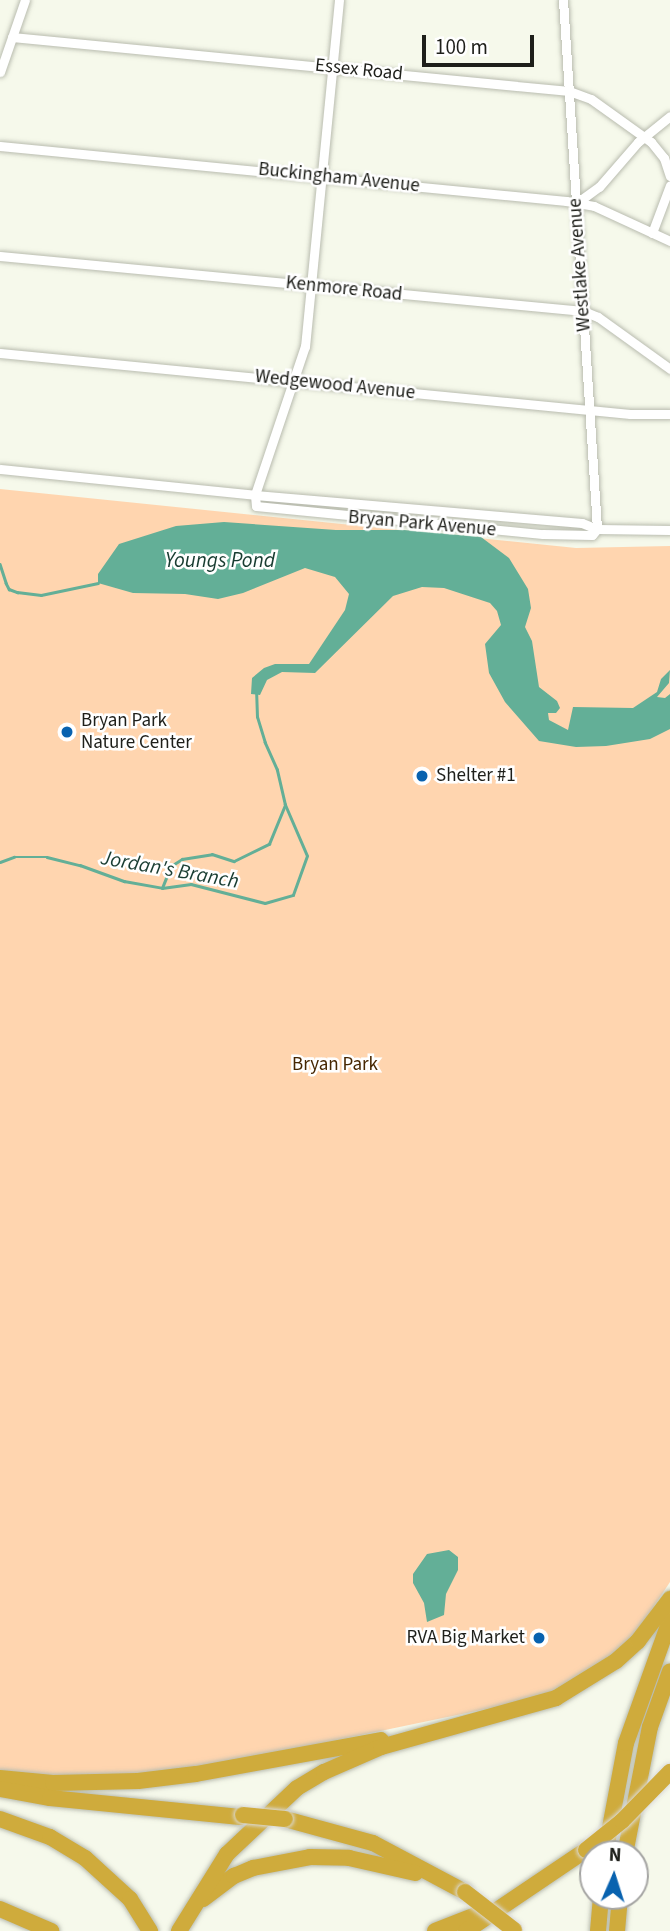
<!DOCTYPE html>
<style>
body{margin:0}
#map{position:relative;width:670px;height:1931px;overflow:hidden;background:#f6f9eb;font-family:"Source Sans 3",sans-serif}
div>[style]{position:absolute}
.green>*{inset:0;background:#ffd5af}
.water>*{inset:0;background:#63af97}
.stream>*{height:2.5px;margin:-1.25px;padding:0 1.25px;transform-origin:1.25px;border-radius:1.25px;background:#63af97}
.roads{filter:drop-shadow(0 0 2px #b9bcaf) drop-shadow(0 0 2px #b9bcaf)}
.minor>*{height:9px;margin:-4.5px;padding:0 4.5px;transform-origin:4.5px;border-radius:4.5px;background:#fff}
.motorway>*{height:16px;margin:-8px;padding:0 8px;transform-origin:8px;border-radius:8px;background:#cfab3c}
.bridges{filter:drop-shadow(0 0 2px #dbdbda) drop-shadow(0 0 2px #dbdbda)}
.motorway-bridge>*{height:16px;margin:-8px;padding:0 8px;transform-origin:8px;border-radius:8px;background:#cfab3c}
.dots>*{width:19px;height:19px;translate:-50% -50%;box-sizing:border-box;border:4px solid #fff;border-radius:50%}
span{translate:-50% -50%;white-space:nowrap;text-align:center;line-height:1.15;-webkit-text-stroke:5px #fff;paint-order:stroke}
.street-label{font-size:19px;color:#1e1f1a}
.poi-label{font-size:19px;color:#1e1f1a}
.left{translate:0 -50%;text-align:left}
.right{translate:-100% -50%;text-align:right}
.park-label{font-size:19px;color:#462601}
.water-label{font-size:21px;color:#183c31;font-style:italic}
.north{position:absolute;left:579px;top:1840px;width:70px;height:70px;box-sizing:border-box;background:#fff;border:2px solid #a5a5a3;border-radius:50%;rotate:3deg;font-size:19px;font-weight:700;line-height:28px;text-align:center;color:#1e1f1a}
.north::after{content:'';display:block;margin:auto;width:24px;height:32px;background:#0862af;clip-path:polygon(50% 0,100% 100%,50% 72%,0 100%)}
.scale{position:absolute;left:422px;top:35px;width:112px;height:32px;box-sizing:border-box;border:4px solid #1e1f1a;border-top:0;padding-left:9px;font-size:21px;line-height:24px;white-space:nowrap;color:#1e1f1a;-webkit-text-stroke:5px #fff;paint-order:stroke}
</style>
<div id="map">
<div class="green">
<div style="clip-path:polygon(0 489px,576px 548px,670px 546px,670px 1582px,638px 1630px,623px 1645px,607px 1659px,552px 1691px,510px 1704px,246px 1759px,127px 1776px,48px 1775px,0 1770px)"></div>
</div>
<div class="water">
<div style="clip-path:polygon(224px 522px,336px 530px,404px 530px,481px 537px,509px 558px,528px 589px,531px 608px,525px 627px,532px 641px,539px 687px,557px 701px,560px 708px,556px 713px,548px 713px,549px 720px,568px 730px,573px 707px,633px 708px,657px 692px,661px 679px,670px 670px,669px 683px,657px 697px,665px 698px,670px 694px,670px 729px,650px 739px,606px 746px,576px 747px,539px 741px,505px 702px,489px 673px,485px 644px,501px 625px,497px 611px,490px 603px,444px 588px,422px 587px,393px 596px,315px 673px,282px 672px,267px 680px,260px 695px,251px 694px,252px 678px,264px 668px,275px 664px,309px 664px,345px 610px,349px 594px,335px 577px,305px 568px,243px 593px,218px 599px,185px 594px,133px 593px,98px 583px,98px 574px,119px 544px,176px 526px)"></div>
<div style="clip-path:polygon(449px 1550px,458px 1557px,458px 1570px,446px 1594px,444px 1615px,427px 1622px,424px 1603px,413px 1583px,413px 1574px,427px 1554px)"></div>
</div>
<div class="stream">
<div style="left:0;top:564px;width:20px;rotate:72deg"></div>
<div style="left:6px;top:583px;width:7px;rotate:63deg"></div>
<div style="left:9px;top:589px;width:9px;rotate:21deg"></div>
<div style="left:17px;top:592px;width:24px;rotate:7deg"></div>
<div style="left:41px;top:595px;width:58px;rotate:-11.9deg"></div>
<div style="left:0;top:862px;width:15px;rotate:-20deg"></div>
<div style="left:14px;top:857px;width:33px"></div>
<div style="left:47px;top:857px;width:34px;rotate:14deg"></div>
<div style="left:80px;top:865px;width:47px;rotate:20deg"></div>
<div style="left:124px;top:881px;width:39px;rotate:10deg"></div>
<div style="left:162px;top:888px;width:29px;rotate:-8deg"></div>
<div style="left:191px;top:884px;width:76px;rotate:14.4deg"></div>
<div style="left:265px;top:903px;width:29px;rotate:-16deg"></div>
<div style="left:293px;top:895px;width:41px;rotate:-70.3deg"></div>
<div style="left:307px;top:856px;width:56px;rotate:-113.3deg"></div>
<div style="left:285px;top:805px;width:36px;rotate:-103deg"></div>
<div style="left:277px;top:770px;width:30px;rotate:-114deg"></div>
<div style="left:265px;top:743px;width:27px;rotate:-107deg"></div>
<div style="left:257px;top:717px;width:23px;rotate:-92deg"></div>
<div style="left:162px;top:888px;width:24px;rotate:-68deg"></div>
<div style="left:171px;top:866px;width:13px;rotate:-32deg"></div>
<div style="left:182px;top:859px;width:30px;rotate:-9deg"></div>
<div style="left:212px;top:854px;width:23px;rotate:18deg"></div>
<div style="left:234px;top:861px;width:39px;rotate:-26deg"></div>
<div style="left:269px;top:844px;width:42px;rotate:-67.7deg"></div>
</div>
<div class="roads">
<div class="minor">
<div style="left:339px;top:0;width:348px;rotate:95.6deg"></div>
<div style="left:305px;top:346px;width:157px;rotate:108.6deg"></div>
<div style="left:255px;top:495px;width:11px;rotate:85deg"></div>
<div style="left:256px;top:506px;width:288px;rotate:5.6deg"></div>
<div style="left:543px;top:534px;width:49px;rotate:1.2deg"></div>
<div style="left:592px;top:535px;width:8px;rotate:-50deg"></div>
<div style="left:563px;top:0;width:530px;rotate:86.32deg"></div>
<div style="left:12px;top:37px;width:560px;rotate:5.54deg"></div>
<div style="left:569px;top:91px;width:23px;rotate:20deg"></div>
<div style="left:591px;top:99px;width:74px;rotate:35.6deg"></div>
<div style="left:651px;top:142px;width:21px;rotate:51deg"></div>
<div style="left:664px;top:158px;width:19px;rotate:72deg"></div>
<div style="left:0;top:72px;width:76px;rotate:-70.9deg"></div>
<div style="left:0;top:146px;width:569px;rotate:5.55deg"></div>
<div style="left:566px;top:201px;width:28px;rotate:10deg"></div>
<div style="left:594px;top:206px;width:84px;rotate:24.7deg"></div>
<div style="left:578px;top:202px;width:26px;rotate:-36deg"></div>
<div style="left:599px;top:187px;width:60px;rotate:-49.1deg"></div>
<div style="left:638px;top:142px;width:41px;rotate:-39.1deg"></div>
<div style="left:652px;top:233px;width:51px;rotate:-69.4deg"></div>
<div style="left:0;top:256px;width:586px;rotate:5.39deg"></div>
<div style="left:583px;top:311px;width:16px;rotate:22deg"></div>
<div style="left:598px;top:317px;width:89px;rotate:35.8deg"></div>
<div style="left:0;top:353px;width:633px;rotate:5.53deg"></div>
<div style="left:630px;top:414px;width:40px"></div>
<div style="left:0;top:469px;width:256px;rotate:5.8deg"></div>
<div style="left:255px;top:495px;width:328px;rotate:4.9deg"></div>
<div style="left:582px;top:523px;width:16px;rotate:22deg"></div>
<div style="left:597px;top:529px;width:73px;rotate:0.8deg"></div>
</div>
<div class="motorway">
<div style="left:0;top:1778px;width:53px;rotate:5.4deg"></div>
<div style="left:53px;top:1783px;width:85px;rotate:-1.3deg"></div>
<div style="left:138px;top:1781px;width:58px;rotate:-6.9deg"></div>
<div style="left:196px;top:1774px;width:188px;rotate:-10.4deg"></div>
<div style="left:0;top:1789px;width:51px;rotate:10.2deg"></div>
<div style="left:50px;top:1798px;width:191px;rotate:5.7deg"></div>
<div style="left:0;top:1819px;width:53px;rotate:19.8deg"></div>
<div style="left:50px;top:1837px;width:41px;rotate:31deg"></div>
<div style="left:85px;top:1858px;width:61px;rotate:42.3deg"></div>
<div style="left:130px;top:1899px;width:38px;rotate:58deg"></div>
<div style="left:285px;top:1819px;width:91px;rotate:15.3deg"></div>
<div style="left:373px;top:1843px;width:104px;rotate:28deg"></div>
<div style="left:605px;top:1854px;width:113px;rotate:-79.3deg"></div>
<div style="left:626px;top:1743px;width:131px;rotate:-70.3deg"></div>
<div style="left:625px;top:1854px;width:129px;rotate:-78.9deg"></div>
<div style="left:650px;top:1727px;width:59px;rotate:-70.3deg"></div>
<div style="left:203px;top:1899px;width:39px;rotate:-37deg"></div>
<div style="left:234px;top:1876px;width:21px;rotate:-23deg"></div>
<div style="left:253px;top:1868px;width:58px;rotate:-10.9deg"></div>
<div style="left:310px;top:1857px;width:39px;rotate:1deg"></div>
<div style="left:349px;top:1858px;width:68px;rotate:12.8deg"></div>
<div style="left:0;top:1909px;width:56px;rotate:23.3deg"></div>
<div style="left:179px;top:1931px;width:91px;rotate:-58.1deg"></div>
<div style="left:227px;top:1854px;width:96px;rotate:-43.3deg"></div>
<div style="left:297px;top:1788px;width:31px;rotate:-31deg"></div>
<div style="left:324px;top:1772px;width:62px;rotate:-23.7deg"></div>
<div style="left:381px;top:1747px;width:182px;rotate:-15.6deg"></div>
<div style="left:556px;top:1698px;width:70px;rotate:-31.7deg"></div>
<div style="left:616px;top:1661px;width:30px;rotate:-42deg"></div>
<div style="left:638px;top:1641px;width:53px;rotate:-52.7deg"></div>
<div style="left:435px;top:1931px;width:46px;rotate:-21.6deg"></div>
<div style="left:466px;top:1931px;width:145px;rotate:-34deg"></div>
<div style="left:598px;top:1931px;width:35px;rotate:-85deg"></div>
<div style="left:617px;top:1931px;width:35px;rotate:-85deg"></div>
</div>
</div>
<div class="bridges">
<div class="motorway-bridge">
<div style="left:243px;top:1815px;width:42px;rotate:5.4deg"></div>
<div style="left:586px;top:1850px;width:46px;rotate:-38.9deg"></div>
<div style="left:622px;top:1821px;width:69px;rotate:-45.6deg"></div>
<div style="left:465px;top:1892px;width:62px;rotate:37.8deg"></div>
</div>
</div>
<div class="dots">
<div style="left:67px;top:732px;background:#0862af"></div>
<div style="left:422px;top:776px;background:#0862af"></div>
<div style="left:539px;top:1638px;background:#0862af"></div>
</div>
<div class="street-label">
<span style="left:359px;top:70px;rotate:6deg">Essex Road</span>
<span style="left:339px;top:178px;rotate:6deg">Buckingham Avenue</span>
<span style="left:580px;top:265px;rotate:-94deg">Westlake Avenue</span>
<span style="left:344px;top:289px;rotate:6deg">Kenmore Road</span>
<span style="left:335px;top:385px;rotate:6deg">Wedgewood Avenue</span>
<span style="left:422px;top:524px;rotate:5deg">Bryan Park Avenue</span>
</div>
<div class="poi-label">
<span class="left" style="left:81px;top:732px">Bryan Park<br>Nature Center</span>
<span class="left" style="left:436px;top:776px">Shelter #1</span>
<span class="right" style="left:525px;top:1638px">RVA Big Market</span>
</div>
<div class="park-label">
<span style="left:335px;top:1065px">Bryan Park</span>
</div>
<div class="water-label">
<span style="left:220px;top:560px">Youngs Pond</span>
<span style="left:170px;top:869px;rotate:10deg">Jordan's Branch</span>
</div>
<div class="north">N</div>
<div class="scale">100 m</div>
</div>
